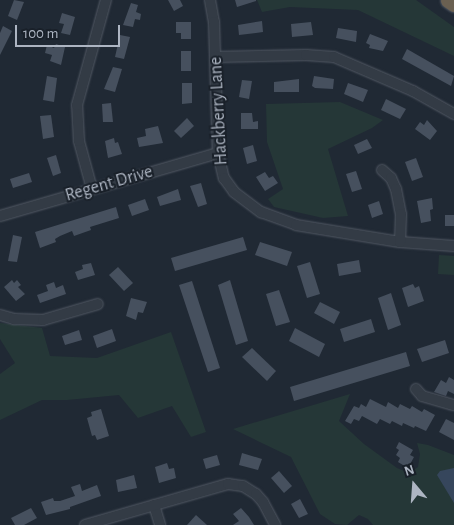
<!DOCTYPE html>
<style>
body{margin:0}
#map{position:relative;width:454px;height:525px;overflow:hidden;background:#202934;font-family:"Alegreya Sans",sans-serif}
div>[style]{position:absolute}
.green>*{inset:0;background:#253737}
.water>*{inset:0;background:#36465c}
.building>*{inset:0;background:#46505e}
.roads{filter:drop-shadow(0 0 1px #515863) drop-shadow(0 0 1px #515863)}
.minor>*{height:10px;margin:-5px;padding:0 5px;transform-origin:5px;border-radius:5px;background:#333b45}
.highway>*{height:15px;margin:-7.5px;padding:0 7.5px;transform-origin:7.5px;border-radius:7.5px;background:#6a6051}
span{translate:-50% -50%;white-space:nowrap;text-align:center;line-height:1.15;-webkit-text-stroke:4px #192029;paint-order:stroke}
.street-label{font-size:18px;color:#adb5c2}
.north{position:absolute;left:389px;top:460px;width:50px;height:50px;-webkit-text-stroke:4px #192029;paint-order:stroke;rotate:342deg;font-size:14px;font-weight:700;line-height:20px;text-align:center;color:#adb5c2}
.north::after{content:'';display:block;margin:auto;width:18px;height:22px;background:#adb5c2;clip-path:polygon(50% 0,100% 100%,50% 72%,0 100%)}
.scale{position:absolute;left:15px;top:25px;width:105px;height:22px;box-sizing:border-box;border:2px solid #adb5c2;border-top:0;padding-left:6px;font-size:15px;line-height:18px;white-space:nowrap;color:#adb5c2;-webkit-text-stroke:4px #192029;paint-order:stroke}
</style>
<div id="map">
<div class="green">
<div style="clip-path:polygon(257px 0,416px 0,454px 27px,454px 56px,358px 10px,290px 7px,262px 12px)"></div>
<div style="clip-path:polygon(340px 102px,383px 120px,372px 128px,328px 149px,348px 216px,323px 218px,274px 207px,268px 199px,283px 189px,267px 142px,266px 104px)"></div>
<div style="clip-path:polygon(439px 255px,454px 256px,454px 275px,438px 274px)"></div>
<div style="clip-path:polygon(0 323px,42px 328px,50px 356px,97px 358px,171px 332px,206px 432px,191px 437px,172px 406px,138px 418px,119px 395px,67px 400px,42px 400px,0 420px,0 374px,15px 363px,0 339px)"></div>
<div style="clip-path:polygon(350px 394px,339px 421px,364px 444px,397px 468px,409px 473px,418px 467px,420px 454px,417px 443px,428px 445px,454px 455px,454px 525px,373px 525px,368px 519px,359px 515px,347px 525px,335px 524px,320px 514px,291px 457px,233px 429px)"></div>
</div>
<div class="water">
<div style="clip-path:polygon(454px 468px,454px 503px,437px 475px,440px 471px)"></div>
</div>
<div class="building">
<div style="clip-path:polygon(14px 0,24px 2px,17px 20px,8px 16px)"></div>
<div style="clip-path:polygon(168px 0,180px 0,183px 6px,174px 11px)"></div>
<div style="clip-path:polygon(235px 0,256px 0,256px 1px,237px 7px)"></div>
<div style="clip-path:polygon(131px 3px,138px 5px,136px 12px,141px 14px,140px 20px,135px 19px,133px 27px,123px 25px)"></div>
<div style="clip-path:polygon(62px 13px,75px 17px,70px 35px,61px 33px,64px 24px,59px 23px)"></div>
<div style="clip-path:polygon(262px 21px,263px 32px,239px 35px,238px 25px)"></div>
<div style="clip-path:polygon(176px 22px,191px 22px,191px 39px,181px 39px,181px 33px,176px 33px)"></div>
<div style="clip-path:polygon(311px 22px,313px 35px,292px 37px,291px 24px)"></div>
<div style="clip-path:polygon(3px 26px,12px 31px,0 55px,0 33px)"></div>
<div style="clip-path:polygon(338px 28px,357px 31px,356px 42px,336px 38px)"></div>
<div style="clip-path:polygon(370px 34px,388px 41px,383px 51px,369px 48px,370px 45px,366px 43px)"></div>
<div style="clip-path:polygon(120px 35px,130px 37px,124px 59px,115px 57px)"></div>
<div style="clip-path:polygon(56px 44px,65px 47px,61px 65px,50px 61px,52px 55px,45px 53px,47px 45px,54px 48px)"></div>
<div style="clip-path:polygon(407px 49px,454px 76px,451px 86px,402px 59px)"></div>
<div style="clip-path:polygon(181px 51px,191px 51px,191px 71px,181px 71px)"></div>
<div style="clip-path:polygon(113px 67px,122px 69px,115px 92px,104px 89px)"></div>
<div style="clip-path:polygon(47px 76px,57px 78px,54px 102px,43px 100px)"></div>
<div style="clip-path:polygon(314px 76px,334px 79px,333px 89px,315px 88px,312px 86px)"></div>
<div style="clip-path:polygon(299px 79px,299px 92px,274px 92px,274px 82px)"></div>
<div style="clip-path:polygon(242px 80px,252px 81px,249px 99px,239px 97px)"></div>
<div style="clip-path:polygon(182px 83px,192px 83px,192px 103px,182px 104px)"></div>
<div style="clip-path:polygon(348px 83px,368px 90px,363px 102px,344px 94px)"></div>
<div style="clip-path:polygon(386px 99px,406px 109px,400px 119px,381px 110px)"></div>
<div style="clip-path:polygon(111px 103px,113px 122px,103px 122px,102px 104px)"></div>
<div style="clip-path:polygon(241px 113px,252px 113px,253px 122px,258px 121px,258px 129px,241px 129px)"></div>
<div style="clip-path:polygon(51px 115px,54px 137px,43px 139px,40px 116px)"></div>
<div style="clip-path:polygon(187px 118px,194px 126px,181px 138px,174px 131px)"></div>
<div style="clip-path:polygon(427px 120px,437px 131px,430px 140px,415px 129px,420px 122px,424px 125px)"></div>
<div style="clip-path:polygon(158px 126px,163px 143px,139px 147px,137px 138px,146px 136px,145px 129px)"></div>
<div style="clip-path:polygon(114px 138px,115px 143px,118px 142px,122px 154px,108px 158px,105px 141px)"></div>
<div style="clip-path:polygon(367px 139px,372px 148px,358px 154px,354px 145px)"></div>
<div style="clip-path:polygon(253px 145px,257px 161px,247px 164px,243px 148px)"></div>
<div style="clip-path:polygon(56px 155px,61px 173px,53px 176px,47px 158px)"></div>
<div style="clip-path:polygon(416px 158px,423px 177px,412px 181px,405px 162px)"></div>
<div style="clip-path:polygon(356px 171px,362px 189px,352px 192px,346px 174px)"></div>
<div style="clip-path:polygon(265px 172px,269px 178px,273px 176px,278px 183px,265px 191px,256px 177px)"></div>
<div style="clip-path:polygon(29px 173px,32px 182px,13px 188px,10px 179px)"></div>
<div style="clip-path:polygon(201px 183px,207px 204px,198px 207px,190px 186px)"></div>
<div style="clip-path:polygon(178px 189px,181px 200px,160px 206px,157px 197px)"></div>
<div style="clip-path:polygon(432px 198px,433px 209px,430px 210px,431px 221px,421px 223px,417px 201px)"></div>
<div style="clip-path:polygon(145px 199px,149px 210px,132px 216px,128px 205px)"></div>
<div style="clip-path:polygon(379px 201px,383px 214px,372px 218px,368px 205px)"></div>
<div style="clip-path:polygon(116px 207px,119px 218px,90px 227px,91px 230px,74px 236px,72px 231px,60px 236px,55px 239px,56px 242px,40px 248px,35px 232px)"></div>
<div style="clip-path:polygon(445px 215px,454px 215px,454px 226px,445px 226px)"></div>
<div style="clip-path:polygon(13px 235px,22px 237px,17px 262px,8px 261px)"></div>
<div style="clip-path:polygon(243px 237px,247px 250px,175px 271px,171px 258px)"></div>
<div style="clip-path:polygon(260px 242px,292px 252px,287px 266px,255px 255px)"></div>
<div style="clip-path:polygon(359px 260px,361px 272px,339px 276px,337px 264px)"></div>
<div style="clip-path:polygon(310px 262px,320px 294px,307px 298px,297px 266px)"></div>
<div style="clip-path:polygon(91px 263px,95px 275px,78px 280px,75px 272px,83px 269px,82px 265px)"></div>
<div style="clip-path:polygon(118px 267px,133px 283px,124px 291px,109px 275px)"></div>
<div style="clip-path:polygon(12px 280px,14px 283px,17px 280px,21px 285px,18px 287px,25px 294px,16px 301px,4px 287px)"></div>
<div style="clip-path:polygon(230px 280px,248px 341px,236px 345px,218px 285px)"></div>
<div style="clip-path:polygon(192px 281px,220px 368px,208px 372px,179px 285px)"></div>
<div style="clip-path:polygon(54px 282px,56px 288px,63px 285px,66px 294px,40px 303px,37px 295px,48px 291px,46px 285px)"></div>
<div style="clip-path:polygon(413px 284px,415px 288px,419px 286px,424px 301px,408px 307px,402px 288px)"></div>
<div style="clip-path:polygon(279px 290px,290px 322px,276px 326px,266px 294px)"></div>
<div style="clip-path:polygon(391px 293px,401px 325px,388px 330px,378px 298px)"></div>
<div style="clip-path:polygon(131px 298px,147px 302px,143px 313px,138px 312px,136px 320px,126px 316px)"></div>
<div style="clip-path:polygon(320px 302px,340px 312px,334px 324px,314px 313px)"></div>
<div style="clip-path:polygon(371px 319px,375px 332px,344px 342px,340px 329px)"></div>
<div style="clip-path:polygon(295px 328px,325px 344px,319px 357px,289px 341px)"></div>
<div style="clip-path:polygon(112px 329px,116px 341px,97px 348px,93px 336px)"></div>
<div style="clip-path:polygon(79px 330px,82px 340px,65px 345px,62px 336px)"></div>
<div style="clip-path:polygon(445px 340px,449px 353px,422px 362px,417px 349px)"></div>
<div style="clip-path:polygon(252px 348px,276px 371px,267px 381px,242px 357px)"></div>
<div style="clip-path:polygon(406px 352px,410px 366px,294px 401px,290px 387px)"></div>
<div style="clip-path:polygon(449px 377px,454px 380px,454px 394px,448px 391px,446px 396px,434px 392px,441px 380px,446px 383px)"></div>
<div style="clip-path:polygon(370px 399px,386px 407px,388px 402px,398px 408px,400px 404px,410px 409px,412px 406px,422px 412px,424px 409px,435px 415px,426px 431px,415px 426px,414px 428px,403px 423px,402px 426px,392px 421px,390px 424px,380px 419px,377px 424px,362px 416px,359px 421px,354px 419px,351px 424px,345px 421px,354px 406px,359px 408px,361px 404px,366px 407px)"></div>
<div style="clip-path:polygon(101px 409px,109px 436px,97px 440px,95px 435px,92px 436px,87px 418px,92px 416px,91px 412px)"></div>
<div style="clip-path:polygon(446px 419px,454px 423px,454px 440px,439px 432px)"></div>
<div style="clip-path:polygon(399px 442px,413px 450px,410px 455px,414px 457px,408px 468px,398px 462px,400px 458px,396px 455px,399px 450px,396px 448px)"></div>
<div style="clip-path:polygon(242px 453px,262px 459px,258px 470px,239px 465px)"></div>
<div style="clip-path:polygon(217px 455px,220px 465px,206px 469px,203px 459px)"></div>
<div style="clip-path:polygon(167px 463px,169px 469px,174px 468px,176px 478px,159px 483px,155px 467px)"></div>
<div style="clip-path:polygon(279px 471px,292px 486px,284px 493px,271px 478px)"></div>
<div style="clip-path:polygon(134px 475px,137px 488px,118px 492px,116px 480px)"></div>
<div style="clip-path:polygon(80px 484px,82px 491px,97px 485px,101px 496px,70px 507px,70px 509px,46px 515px,41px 502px,53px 498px,54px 501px,60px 501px,75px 496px,71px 487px)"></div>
<div style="clip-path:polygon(300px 499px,308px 514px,299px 518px,291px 504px)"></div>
<div style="clip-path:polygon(31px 508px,37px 518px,24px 525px,15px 525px,11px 518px)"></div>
<div style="clip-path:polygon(241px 508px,249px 517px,254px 525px,233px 525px,239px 521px,233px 514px)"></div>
<div style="clip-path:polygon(196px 515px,207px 525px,187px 525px)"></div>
</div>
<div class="roads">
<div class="minor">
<div style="left:210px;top:0;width:22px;rotate:80deg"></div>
<div style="left:214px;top:22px;width:131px;rotate:88.3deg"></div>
<div style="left:218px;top:153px;width:26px;rotate:77deg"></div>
<div style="left:224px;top:178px;width:17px;rotate:54deg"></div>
<div style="left:234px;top:192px;width:34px;rotate:37deg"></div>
<div style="left:261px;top:212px;width:37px;rotate:20deg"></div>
<div style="left:296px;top:225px;width:105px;rotate:9.3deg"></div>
<div style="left:400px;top:242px;width:54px;rotate:4.2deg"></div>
<div style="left:215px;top:57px;width:91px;rotate:-1.3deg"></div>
<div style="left:306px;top:55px;width:28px;rotate:4deg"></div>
<div style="left:334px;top:57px;width:86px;rotate:23.3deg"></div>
<div style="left:413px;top:91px;width:47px;rotate:29.3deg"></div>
<div style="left:382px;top:170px;width:12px;rotate:42deg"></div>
<div style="left:391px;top:178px;width:12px;rotate:66deg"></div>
<div style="left:396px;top:189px;width:25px;rotate:79deg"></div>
<div style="left:401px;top:214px;width:28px;rotate:92deg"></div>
<div style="left:92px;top:189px;width:50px;rotate:-105.2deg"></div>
<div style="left:79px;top:141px;width:36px;rotate:-93deg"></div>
<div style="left:77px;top:105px;width:109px;rotate:-74.6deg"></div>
<div style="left:0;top:216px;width:227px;rotate:-16.1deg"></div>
<div style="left:0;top:315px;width:15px;rotate:16deg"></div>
<div style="left:14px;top:319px;width:29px;rotate:2deg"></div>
<div style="left:43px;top:320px;width:57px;rotate:-16.2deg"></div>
<div style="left:416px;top:389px;width:9px;rotate:49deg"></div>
<div style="left:422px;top:396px;width:33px;rotate:16deg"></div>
<div style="left:154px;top:505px;width:21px;rotate:73deg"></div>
<div style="left:85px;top:525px;width:149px;rotate:-16deg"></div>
<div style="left:228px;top:484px;width:15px;rotate:8deg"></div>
<div style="left:243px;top:486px;width:15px;rotate:32deg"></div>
<div style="left:256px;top:494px;width:11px;rotate:49deg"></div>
<div style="left:263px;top:502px;width:26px;rotate:62deg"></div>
</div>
<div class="highway">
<div style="left:448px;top:0;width:7px;rotate:34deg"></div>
</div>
</div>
<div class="street-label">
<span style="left:219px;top:111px;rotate:-93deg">Hackberry Lane</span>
<span style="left:109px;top:184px;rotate:-16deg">Regent Drive</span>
</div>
<div class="north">N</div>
<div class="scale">100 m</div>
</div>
